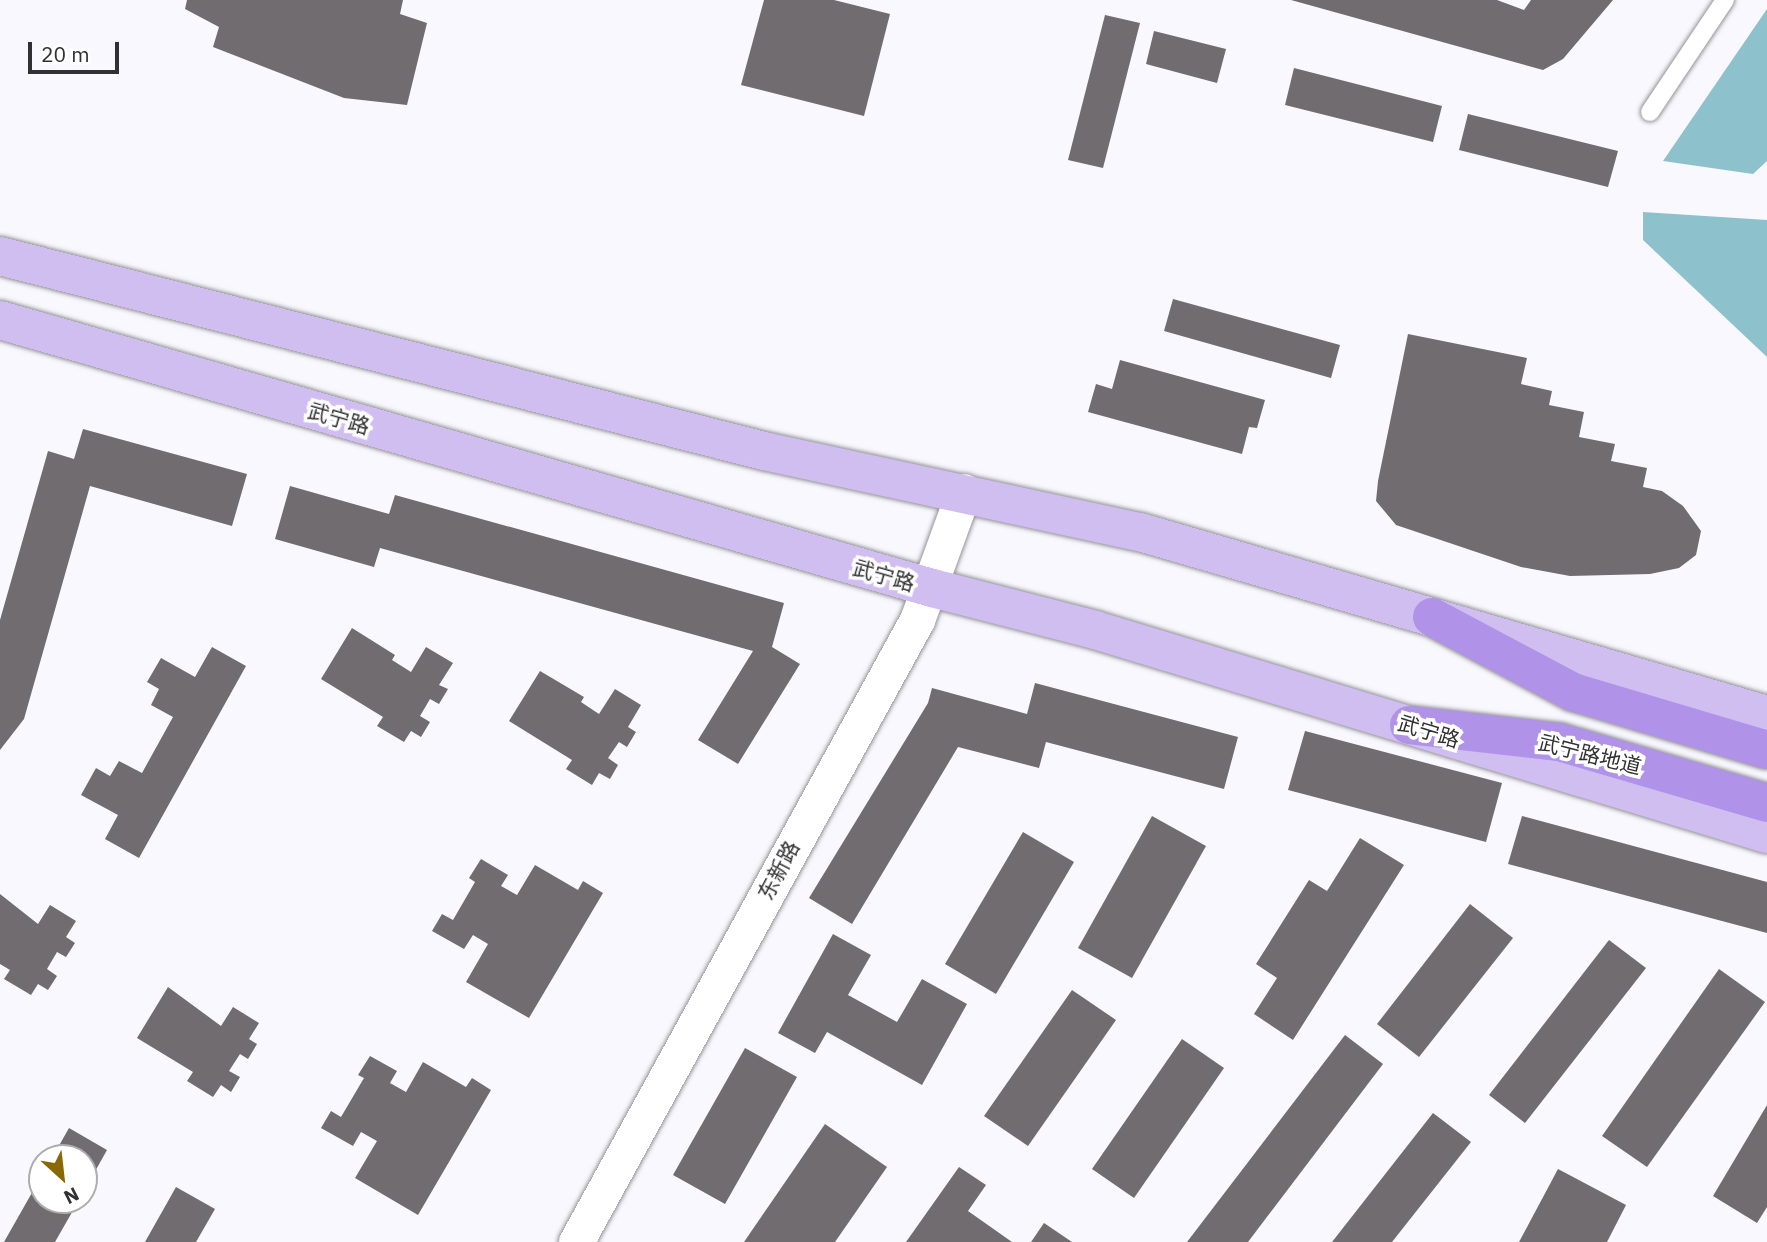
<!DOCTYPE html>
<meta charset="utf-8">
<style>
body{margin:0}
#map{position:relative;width:1767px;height:1242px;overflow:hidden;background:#f8f8fe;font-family:"IBM Plex Sans","Noto Sans SC",sans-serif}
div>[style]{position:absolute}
.water>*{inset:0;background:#8dc1cc}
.building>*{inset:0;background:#716c6f}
.roads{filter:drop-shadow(0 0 2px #939398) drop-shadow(0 0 2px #939398)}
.lane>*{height:18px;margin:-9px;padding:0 9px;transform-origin:9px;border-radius:9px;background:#fff}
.street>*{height:35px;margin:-17.5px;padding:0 17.5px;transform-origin:17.5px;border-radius:17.5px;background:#fff}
.primary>*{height:38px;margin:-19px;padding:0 19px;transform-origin:19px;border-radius:19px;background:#d0bef1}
.highway>*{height:38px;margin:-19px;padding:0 19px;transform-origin:19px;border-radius:19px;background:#b093e8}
span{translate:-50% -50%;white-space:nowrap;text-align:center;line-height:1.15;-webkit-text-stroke:7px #fff;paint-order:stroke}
.street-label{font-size:21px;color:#313133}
.north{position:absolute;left:28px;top:1144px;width:70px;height:70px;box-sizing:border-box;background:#fff;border:2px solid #adadad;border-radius:50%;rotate:153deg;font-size:19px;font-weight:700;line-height:28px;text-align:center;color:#313133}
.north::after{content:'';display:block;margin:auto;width:24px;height:32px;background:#896806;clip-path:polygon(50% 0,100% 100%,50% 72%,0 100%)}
.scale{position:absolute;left:28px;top:42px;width:91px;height:32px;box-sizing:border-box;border:4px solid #313133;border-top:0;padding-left:9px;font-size:21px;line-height:24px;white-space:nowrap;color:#313133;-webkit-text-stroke:5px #fff;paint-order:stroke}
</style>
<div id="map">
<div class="water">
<div style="clip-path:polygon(1767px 9px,1767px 161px,1753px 174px,1663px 161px)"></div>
<div style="clip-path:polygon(1643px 212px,1767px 220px,1767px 357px,1643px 240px)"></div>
</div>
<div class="building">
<div style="clip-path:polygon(187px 0,403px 0,400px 14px,427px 23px,407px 105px,344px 98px,213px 47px,219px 27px,185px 9px)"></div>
<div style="clip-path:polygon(764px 0,834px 0,890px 14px,864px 116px,741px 85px)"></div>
<div style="clip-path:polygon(1291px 0,1497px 0,1524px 10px,1531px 0,1613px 0,1563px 59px,1543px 70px)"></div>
<div style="clip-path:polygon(1105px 15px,1140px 23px,1103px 168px,1068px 160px)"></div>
<div style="clip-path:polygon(1154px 31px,1226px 49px,1217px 83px,1146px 64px)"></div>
<div style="clip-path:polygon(1294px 68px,1442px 106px,1433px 142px,1285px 105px)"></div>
<div style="clip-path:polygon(1468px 114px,1618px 151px,1608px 187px,1459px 150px)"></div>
<div style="clip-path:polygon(1173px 299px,1340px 345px,1331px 378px,1164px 331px)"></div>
<div style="clip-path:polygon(1408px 334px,1527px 358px,1521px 384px,1552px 391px,1549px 405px,1584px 412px,1579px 437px,1615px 444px,1611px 461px,1647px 468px,1643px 487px,1662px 491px,1683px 506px,1701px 531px,1696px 555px,1679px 568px,1650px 574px,1570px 576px,1521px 567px,1396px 525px,1376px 501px,1378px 481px)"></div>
<div style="clip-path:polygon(1120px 360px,1265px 400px,1257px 428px,1249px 427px,1242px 454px,1088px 412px,1096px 384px,1112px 389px)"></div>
<div style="clip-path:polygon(83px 429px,247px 474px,232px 526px,90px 486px,24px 719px,0 750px,0 620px,48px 451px,74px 459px)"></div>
<div style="clip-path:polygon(290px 486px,389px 514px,395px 495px,784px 603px,772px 647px,800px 664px,738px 764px,698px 740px,753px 651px,380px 548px,374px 567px,275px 539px)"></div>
<div style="clip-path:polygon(352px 628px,395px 655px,392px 660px,411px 672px,426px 647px,453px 663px,439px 685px,448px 689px,439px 704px,430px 699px,420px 716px,430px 722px,421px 737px,411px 731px,404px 742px,377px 726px,383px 717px,321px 679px)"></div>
<div style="clip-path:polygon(212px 647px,246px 666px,139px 858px,105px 839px,118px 815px,81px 795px,96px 768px,110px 776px,119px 761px,142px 773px,173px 717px,151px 705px,159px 689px,147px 682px,161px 658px,195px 677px)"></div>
<div style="clip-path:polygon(540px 671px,584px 697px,581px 702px,599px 714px,615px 689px,641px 705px,628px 727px,636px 732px,627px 747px,619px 742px,608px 758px,618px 765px,610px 779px,599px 773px,592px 785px,566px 769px,572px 760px,509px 721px)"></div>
<div style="clip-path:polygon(1035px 683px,1238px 737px,1224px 789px,1046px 742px,1039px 768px,958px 747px,852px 924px,809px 898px,928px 703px,932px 688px,1027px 714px)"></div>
<div style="clip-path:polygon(1305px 731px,1502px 783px,1486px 842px,1288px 790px)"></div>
<div style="clip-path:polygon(1152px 816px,1206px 846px,1132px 978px,1078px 948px)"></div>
<div style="clip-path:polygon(1522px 816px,1767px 882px,1767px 933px,1508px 864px)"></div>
<div style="clip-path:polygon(1023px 832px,1074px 862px,996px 994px,945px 964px)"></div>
<div style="clip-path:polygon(1360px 838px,1404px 865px,1293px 1040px,1254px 1014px,1277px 978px,1256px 964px,1309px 880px,1327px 891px)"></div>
<div style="clip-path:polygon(481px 859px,508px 875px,501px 886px,517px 895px,535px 865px,578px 890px,583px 881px,603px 893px,529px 1018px,466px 982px,488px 944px,473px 935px,464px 949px,432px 931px,442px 914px,453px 920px,475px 882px,469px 878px)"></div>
<div style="clip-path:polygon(0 894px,38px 924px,50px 905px,76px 921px,66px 937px,75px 943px,66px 957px,57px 952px,47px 969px,57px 976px,48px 990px,38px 984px,31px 995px,4px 979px,10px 970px,0 964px)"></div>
<div style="clip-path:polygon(1470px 904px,1513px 938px,1419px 1057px,1377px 1024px)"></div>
<div style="clip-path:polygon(833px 934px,871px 955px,848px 995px,897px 1022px,922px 979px,967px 1004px,922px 1085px,827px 1032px,815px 1053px,778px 1033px)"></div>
<div style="clip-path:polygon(1609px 940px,1646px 968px,1525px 1123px,1489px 1095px)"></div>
<div style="clip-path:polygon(1719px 969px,1765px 1002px,1647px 1167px,1602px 1136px)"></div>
<div style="clip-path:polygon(168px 987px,221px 1026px,233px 1007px,259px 1023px,249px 1039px,257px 1044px,248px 1059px,240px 1054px,229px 1071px,240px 1077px,231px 1092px,221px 1085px,213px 1097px,187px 1081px,193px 1072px,137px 1038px)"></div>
<div style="clip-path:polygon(1072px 990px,1116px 1020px,1028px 1146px,984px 1116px)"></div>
<div style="clip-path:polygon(1345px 1035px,1383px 1064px,1248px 1242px,1187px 1242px)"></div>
<div style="clip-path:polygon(1182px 1039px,1224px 1068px,1134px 1198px,1092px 1169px)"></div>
<div style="clip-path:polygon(745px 1048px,797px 1077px,725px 1204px,673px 1175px)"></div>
<div style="clip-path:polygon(370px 1056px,397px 1071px,390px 1083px,406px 1092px,423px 1062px,466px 1087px,472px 1078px,491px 1090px,418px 1215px,355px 1178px,377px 1141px,361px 1132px,353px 1146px,321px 1128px,331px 1111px,341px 1117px,364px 1078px,358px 1075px)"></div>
<div style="clip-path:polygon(1767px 1105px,1767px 1207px,1757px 1223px,1713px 1196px)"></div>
<div style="clip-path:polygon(1433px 1113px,1471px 1142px,1392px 1242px,1332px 1242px)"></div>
<div style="clip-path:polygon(825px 1124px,887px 1167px,835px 1242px,744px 1242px)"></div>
<div style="clip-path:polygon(69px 1128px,107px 1150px,84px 1191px,84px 1158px,52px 1158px)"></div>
<div style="clip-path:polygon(959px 1167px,986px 1185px,968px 1211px,1012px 1242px,906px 1242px)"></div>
<div style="clip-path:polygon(1558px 1169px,1626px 1205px,1607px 1242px,1519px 1242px)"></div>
<div style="clip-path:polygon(42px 1175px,42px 1200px,79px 1200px,55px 1242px,4px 1242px)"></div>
<div style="clip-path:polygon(176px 1187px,215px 1209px,196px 1242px,145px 1242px)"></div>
<div style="clip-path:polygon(1044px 1223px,1072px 1242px,1031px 1242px)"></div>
</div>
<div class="roads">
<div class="lane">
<div style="left:1650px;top:112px;width:135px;rotate:-56.2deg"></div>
</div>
<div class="street">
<div style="left:576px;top:1242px;width:709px;rotate:-61.27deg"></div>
<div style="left:917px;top:620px;width:137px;rotate:-70deg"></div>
</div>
<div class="primary">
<div style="left:0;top:256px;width:788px;rotate:14.32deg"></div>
<div style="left:764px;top:451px;width:385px;rotate:12.2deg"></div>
<div style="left:1140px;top:532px;width:653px;rotate:16.27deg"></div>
<div style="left:0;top:320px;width:970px;rotate:16.04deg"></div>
<div style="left:932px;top:588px;width:168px;rotate:14.4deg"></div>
<div style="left:1095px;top:630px;width:702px;rotate:16.89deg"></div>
</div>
<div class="highway">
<div style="left:1432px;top:617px;width:160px;rotate:28deg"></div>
<div style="left:1573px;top:692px;width:202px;rotate:16.6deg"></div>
<div style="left:1409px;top:725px;width:151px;rotate:6.5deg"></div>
<div style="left:1559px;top:742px;width:217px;rotate:16.3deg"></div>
</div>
</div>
<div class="street-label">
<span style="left:339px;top:418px;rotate:16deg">武宁路</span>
<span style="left:884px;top:575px;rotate:16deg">武宁路</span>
<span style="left:1429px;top:731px;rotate:17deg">武宁路</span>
<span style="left:1590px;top:754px;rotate:14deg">武宁路地道</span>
<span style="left:778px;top:870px;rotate:-62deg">东新路</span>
</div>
<div class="north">N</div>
<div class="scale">20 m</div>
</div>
